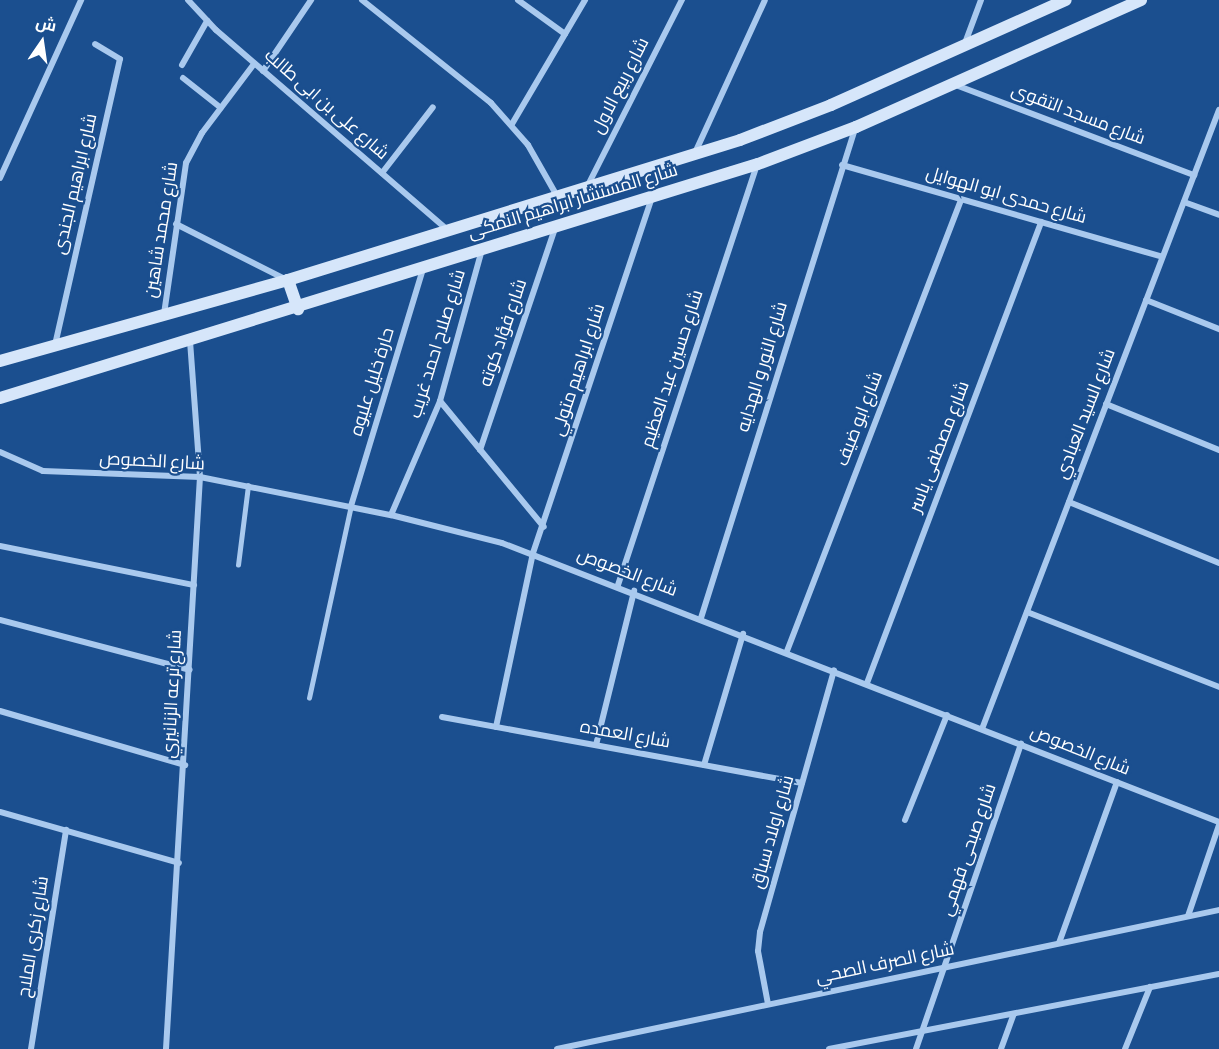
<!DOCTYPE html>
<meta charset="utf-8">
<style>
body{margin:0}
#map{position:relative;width:1219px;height:1049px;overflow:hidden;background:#1b4f8f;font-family:"Alegreya Sans",Cairo,sans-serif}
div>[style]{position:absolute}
.service>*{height:4.5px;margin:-2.25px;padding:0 2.25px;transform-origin:2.25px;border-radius:2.25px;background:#a9c9ee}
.minor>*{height:6px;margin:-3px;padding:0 3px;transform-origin:3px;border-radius:3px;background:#a9c9ee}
.secondary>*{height:12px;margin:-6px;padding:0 6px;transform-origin:6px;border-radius:6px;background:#d6e6fa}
span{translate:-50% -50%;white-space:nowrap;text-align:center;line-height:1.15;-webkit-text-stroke:4.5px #1b4f8f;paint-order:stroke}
.street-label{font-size:18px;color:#fff}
.north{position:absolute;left:12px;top:12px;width:60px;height:60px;-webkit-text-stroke:4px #1b4f8f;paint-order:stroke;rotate:13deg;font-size:16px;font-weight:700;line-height:24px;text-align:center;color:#fff}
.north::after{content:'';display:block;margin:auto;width:21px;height:27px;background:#fff;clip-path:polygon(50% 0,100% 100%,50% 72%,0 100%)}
</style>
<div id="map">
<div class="service">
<div style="left:238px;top:565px;width:80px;rotate:-82.8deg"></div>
<div style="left:309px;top:698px;width:197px;rotate:-77.7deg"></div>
</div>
<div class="minor">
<div style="left:188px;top:0;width:41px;rotate:47deg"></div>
<div style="left:216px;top:30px;width:306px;rotate:40.8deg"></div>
<div style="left:362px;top:0;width:165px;rotate:38.6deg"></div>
<div style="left:491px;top:103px;width:56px;rotate:48.6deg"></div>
<div style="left:528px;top:145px;width:59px;rotate:60.4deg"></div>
<div style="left:518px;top:0;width:58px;rotate:35.9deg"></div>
<div style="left:965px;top:43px;width:46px;rotate:-69.6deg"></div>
<div style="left:182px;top:65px;width:51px;rotate:-60.4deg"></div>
<div style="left:263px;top:71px;width:86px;rotate:-55.9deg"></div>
<div style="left:183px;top:78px;width:48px;rotate:38.3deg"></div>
<div style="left:953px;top:84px;width:258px;rotate:20.7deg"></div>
<div style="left:512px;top:124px;width:144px;rotate:-59.5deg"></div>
<div style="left:694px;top:155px;width:170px;rotate:-65.4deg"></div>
<div style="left:842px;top:165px;width:331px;rotate:16deg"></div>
<div style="left:382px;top:173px;width:83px;rotate:-52.3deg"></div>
<div style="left:0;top:178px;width:196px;rotate:-65.5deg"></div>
<div style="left:588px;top:185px;width:208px;rotate:-63.1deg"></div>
<div style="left:1184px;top:202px;width:37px;rotate:20deg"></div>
<div style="left:176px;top:224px;width:124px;rotate:26.8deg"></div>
<div style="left:1146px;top:300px;width:79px;rotate:21.7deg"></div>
<div style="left:164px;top:314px;width:153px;rotate:-81.7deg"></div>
<div style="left:186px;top:163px;width:34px;rotate:-62deg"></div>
<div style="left:202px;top:133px;width:86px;rotate:-53deg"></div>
<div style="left:55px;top:345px;width:293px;rotate:-77.2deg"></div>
<div style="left:120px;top:59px;width:29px;rotate:-149deg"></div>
<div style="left:440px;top:401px;width:163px;rotate:50.5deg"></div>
<div style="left:1106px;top:404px;width:122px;rotate:22.2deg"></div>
<div style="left:480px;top:450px;width:237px;rotate:-71.3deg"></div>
<div style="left:0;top:452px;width:47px;rotate:23.8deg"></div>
<div style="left:43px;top:471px;width:157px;rotate:2.2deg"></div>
<div style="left:200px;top:477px;width:195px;rotate:11.3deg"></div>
<div style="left:391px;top:515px;width:114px;rotate:14.2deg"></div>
<div style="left:502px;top:543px;width:769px;rotate:21.26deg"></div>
<div style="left:1069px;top:502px;width:162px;rotate:22.1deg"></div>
<div style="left:351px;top:506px;width:248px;rotate:-73.1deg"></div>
<div style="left:391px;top:515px;width:124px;rotate:-66.7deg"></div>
<div style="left:440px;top:401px;width:157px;rotate:-74.5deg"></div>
<div style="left:0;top:546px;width:198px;rotate:11.4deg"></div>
<div style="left:618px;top:585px;width:443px;rotate:-71.7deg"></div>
<div style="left:1027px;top:612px;width:206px;rotate:21.3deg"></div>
<div style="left:701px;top:618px;width:513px;rotate:-72.52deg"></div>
<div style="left:0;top:620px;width:196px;rotate:14.7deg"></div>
<div style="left:787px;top:651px;width:484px;rotate:-68.9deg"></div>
<div style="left:867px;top:683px;width:493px;rotate:-69.3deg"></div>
<div style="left:0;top:711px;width:193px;rotate:16.3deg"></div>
<div style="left:442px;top:717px;width:366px;rotate:10.4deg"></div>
<div style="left:496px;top:727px;width:178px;rotate:-78deg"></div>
<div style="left:533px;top:553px;width:375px;rotate:-71.5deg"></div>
<div style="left:982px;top:729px;width:663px;rotate:-69.05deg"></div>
<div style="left:596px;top:745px;width:159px;rotate:-76.1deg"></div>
<div style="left:704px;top:765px;width:137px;rotate:-73.4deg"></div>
<div style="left:0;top:812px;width:186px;rotate:15.9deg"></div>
<div style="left:905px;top:820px;width:113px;rotate:-68.2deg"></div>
<div style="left:1188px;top:916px;width:96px;rotate:-71.2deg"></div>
<div style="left:1059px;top:943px;width:171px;rotate:-70.2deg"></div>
<div style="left:768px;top:1004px;width:54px;rotate:-100.7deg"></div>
<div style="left:758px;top:951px;width:19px;rotate:-84deg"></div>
<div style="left:760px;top:932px;width:272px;rotate:-74.2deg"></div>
<div style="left:31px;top:1049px;width:222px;rotate:-80.9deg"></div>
<div style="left:166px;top:1049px;width:573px;rotate:-86.6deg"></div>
<div style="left:200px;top:477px;width:135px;rotate:-94.2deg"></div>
<div style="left:557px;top:1049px;width:676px;rotate:-11.86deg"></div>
<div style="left:829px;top:1049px;width:397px;rotate:-10.9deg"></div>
<div style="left:916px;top:1049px;width:323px;rotate:-71deg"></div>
<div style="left:1001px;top:1049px;width:37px;rotate:-70deg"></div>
<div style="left:1125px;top:1049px;width:67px;rotate:-68deg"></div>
</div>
<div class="secondary">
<div style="left:288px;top:280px;width:31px;rotate:71deg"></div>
<div style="left:0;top:361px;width:299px;rotate:-15.7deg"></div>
<div style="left:288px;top:280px;width:473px;rotate:-17.2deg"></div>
<div style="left:740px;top:140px;width:97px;rotate:-21deg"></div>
<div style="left:831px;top:105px;width:257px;rotate:-24.1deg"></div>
<div style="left:0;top:398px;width:793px;rotate:-17.16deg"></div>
<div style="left:758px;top:164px;width:105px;rotate:-20.7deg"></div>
<div style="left:856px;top:127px;width:312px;rotate:-24deg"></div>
</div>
<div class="street-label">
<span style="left:621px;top:86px;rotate:-63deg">شارع ربيع الاول</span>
<span style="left:326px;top:105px;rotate:41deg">شارع على بن ابى طالب</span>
<span style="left:1078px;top:115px;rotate:21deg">شارع مسجد التقوى</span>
<span style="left:76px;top:184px;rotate:-77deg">شارع ابراهيم الجندى</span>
<span style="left:1006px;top:196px;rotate:16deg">شارع حمدى ابو الهوايل</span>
<span style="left:573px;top:202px;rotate:-17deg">شارع المستشار ابراهيم النمكى</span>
<span style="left:162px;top:230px;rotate:-81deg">شارع محمد شاهين</span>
<span style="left:504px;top:333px;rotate:-71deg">شارع فؤاد كوته</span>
<span style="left:438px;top:344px;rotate:-73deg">شارع صلاح احمد غريب</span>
<span style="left:763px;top:367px;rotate:-73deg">شارع النور و الهدايه</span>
<span style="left:673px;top:369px;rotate:-72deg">شارع حسين عبد العظيم</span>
<span style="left:579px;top:370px;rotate:-72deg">شارع ابراهيم متولي</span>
<span style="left:373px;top:382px;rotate:-73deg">حارة خليل عليوه</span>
<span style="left:1086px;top:414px;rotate:-69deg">شارع السيد العبادي</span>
<span style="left:860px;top:419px;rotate:-69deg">شارع ابو ضيف</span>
<span style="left:940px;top:447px;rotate:-69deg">شارع مصطفى ياسر</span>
<span style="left:152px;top:462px;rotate:3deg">شارع الخصوص</span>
<span style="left:627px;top:573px;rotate:21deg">شارع الخصوص</span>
<span style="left:173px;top:694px;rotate:-87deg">شارع ترعه الزنانيري</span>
<span style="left:625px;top:735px;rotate:10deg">شارع العمده</span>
<span style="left:1080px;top:751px;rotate:22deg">شارع الخصوص</span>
<span style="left:773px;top:832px;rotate:-74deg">شارع اولاد سباق</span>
<span style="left:969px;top:850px;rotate:-71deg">شارع صبحى فهمي</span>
<span style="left:34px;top:937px;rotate:-81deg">شارع زكرى الملاح</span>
<span style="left:885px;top:964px;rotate:-12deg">شارع الصرف الصحي</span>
</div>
<div class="north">ش</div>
</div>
